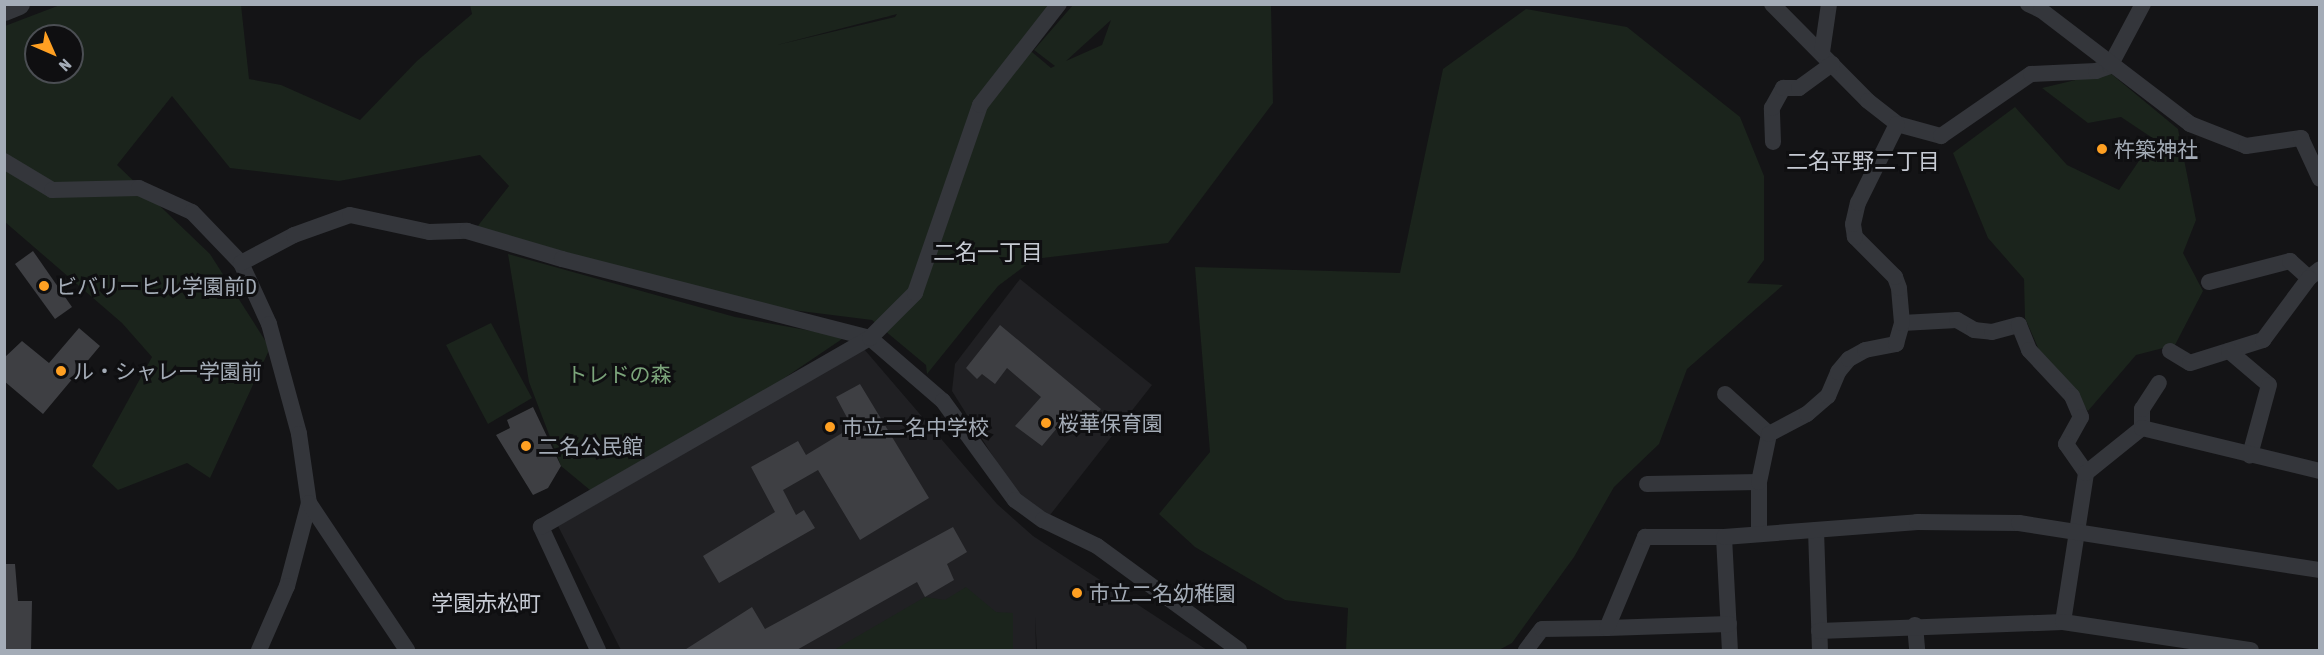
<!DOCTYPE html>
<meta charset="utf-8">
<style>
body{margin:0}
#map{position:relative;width:2324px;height:655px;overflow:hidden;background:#141416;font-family:"Asap Condensed","Noto Sans JP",sans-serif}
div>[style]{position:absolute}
.built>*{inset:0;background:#202023}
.green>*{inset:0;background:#1b241c}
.building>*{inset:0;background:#3e3f43}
.minor>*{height:16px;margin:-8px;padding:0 8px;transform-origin:8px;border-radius:8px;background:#34363b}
.tertiary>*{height:21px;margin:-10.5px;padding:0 10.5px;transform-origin:10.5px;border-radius:10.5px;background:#34363b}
.dots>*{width:16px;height:16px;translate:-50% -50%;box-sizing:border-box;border:3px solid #0f0f11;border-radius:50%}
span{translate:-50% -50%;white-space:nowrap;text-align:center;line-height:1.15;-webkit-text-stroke:6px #0f0f11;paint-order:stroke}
.poi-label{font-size:21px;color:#a4acb7}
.left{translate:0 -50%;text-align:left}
.park-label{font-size:21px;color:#7ba47a}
.neighbourhood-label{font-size:22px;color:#c6cad3}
.frame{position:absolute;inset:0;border:6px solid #a4acb7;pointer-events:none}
.north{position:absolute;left:24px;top:24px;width:60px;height:60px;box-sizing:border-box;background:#0f0f11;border:2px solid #4b4e53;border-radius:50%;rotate:135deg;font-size:16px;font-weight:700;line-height:24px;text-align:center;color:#a4acb7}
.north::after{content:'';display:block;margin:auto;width:21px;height:27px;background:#ffa022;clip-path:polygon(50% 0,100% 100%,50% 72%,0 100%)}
</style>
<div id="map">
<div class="built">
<div style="clip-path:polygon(1020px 279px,1152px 385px,1050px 515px,1018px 496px,952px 391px,955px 364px)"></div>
<div style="clip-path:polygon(864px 349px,997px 504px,1033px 536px,1207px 650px,1037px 650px,1035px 616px,1036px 650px,621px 650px,558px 526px)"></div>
</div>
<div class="green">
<div style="clip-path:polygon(evenodd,60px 5px,241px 5px,249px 79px,281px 85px,360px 120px,417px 61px,472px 14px,470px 5px,1051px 5px,1020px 42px,1051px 68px,1055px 66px,1034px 50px,1073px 5px,1271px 5px,1273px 103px,1168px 243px,1034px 259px,998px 286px,927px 374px,926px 365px,872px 320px,752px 305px,477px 227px,509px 186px,480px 155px,339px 181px,230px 168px,172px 96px,117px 165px,210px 254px,270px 348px,210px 478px,187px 463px,118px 490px,92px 466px,152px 357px,122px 323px,5px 222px,5px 26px,60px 5px,897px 14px,895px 17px,777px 45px,897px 14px,60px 5px,1111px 20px,1102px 45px,1066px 61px,1111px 20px,60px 5px,36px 36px,72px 36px,72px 72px,36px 72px,36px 36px)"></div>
<div style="clip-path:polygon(1526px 9px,1627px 27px,1740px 117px,1764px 176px,1764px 260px,1747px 283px,1783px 285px,1687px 369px,1659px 444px,1614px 487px,1574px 557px,1512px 643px,1499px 650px,1346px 650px,1348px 608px,1285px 600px,1195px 547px,1159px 514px,1210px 452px,1195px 267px,1400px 273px,1443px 69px)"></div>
<div style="clip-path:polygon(2109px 72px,2178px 129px,2196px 220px,2183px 253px,2203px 291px,2175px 345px,2136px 355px,2088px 411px,2039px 350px,2025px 318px,2024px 279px,1988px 238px,1953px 153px,2015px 107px,2067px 165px,2119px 190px,2154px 139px,2121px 117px,2088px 123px,2042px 88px)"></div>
<div style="clip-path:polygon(508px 254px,735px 317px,845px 337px,774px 385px,590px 490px,561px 466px,529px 382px)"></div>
<div style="clip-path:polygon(491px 323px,532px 398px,488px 424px,446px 345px)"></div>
<div style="clip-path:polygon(966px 587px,996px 612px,1013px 613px,1013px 650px,834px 650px,925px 597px,945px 600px)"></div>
</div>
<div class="building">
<div style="clip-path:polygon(33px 251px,72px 307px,55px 319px,15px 264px)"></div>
<div style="clip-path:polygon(1000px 325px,1101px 409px,1084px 430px,1067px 416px,1042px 446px,1015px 426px,1041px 397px,1007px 368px,995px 384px,982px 374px,977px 379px,966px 368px)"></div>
<div style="clip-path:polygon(79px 328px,100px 346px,43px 414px,4px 381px,4px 358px,22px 341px,49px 363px)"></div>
<div style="clip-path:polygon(860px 384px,929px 498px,860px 540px,818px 470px,783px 490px,796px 515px,804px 510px,815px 528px,719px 583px,703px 556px,775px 512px,751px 467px,798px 441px,806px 455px,852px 427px,836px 397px)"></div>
<div style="clip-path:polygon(533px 407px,561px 466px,548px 488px,533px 495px,496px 435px,510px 428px,507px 420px)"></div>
<div style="clip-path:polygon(953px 527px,967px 552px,947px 564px,954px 580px,925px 597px,917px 582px,795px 651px,683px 651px,752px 607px,765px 629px)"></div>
<div style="clip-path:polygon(4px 564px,15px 564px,18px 601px,32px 601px,31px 651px,4px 651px)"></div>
</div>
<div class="minor">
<div style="left:1772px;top:4px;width:136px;rotate:45.3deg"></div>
<div style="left:1868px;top:101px;width:37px;rotate:38deg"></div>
<div style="left:1897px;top:124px;width:46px;rotate:15.3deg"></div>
<div style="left:1941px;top:136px;width:109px;rotate:-34.6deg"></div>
<div style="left:2031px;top:74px;width:65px;rotate:-2.6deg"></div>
<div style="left:2096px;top:71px;width:15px;rotate:-20deg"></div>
<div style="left:2110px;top:66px;width:70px;rotate:-62deg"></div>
<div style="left:2028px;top:4px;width:14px;rotate:25deg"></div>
<div style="left:2041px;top:10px;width:188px;rotate:37.4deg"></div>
<div style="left:2190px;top:124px;width:60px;rotate:21.4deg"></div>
<div style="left:2246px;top:146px;width:56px;rotate:-8.3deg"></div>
<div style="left:2301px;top:138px;width:45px;rotate:65.1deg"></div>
<div style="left:1822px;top:52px;width:49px;rotate:-81.7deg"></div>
<div style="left:1773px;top:142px;width:34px;rotate:-92deg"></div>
<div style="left:1772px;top:108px;width:23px;rotate:-61deg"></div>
<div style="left:1783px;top:88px;width:16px"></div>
<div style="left:1799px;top:88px;width:41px;rotate:-36deg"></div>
<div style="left:4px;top:161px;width:56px;rotate:31.1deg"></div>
<div style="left:52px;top:190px;width:87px;rotate:-1.3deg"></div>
<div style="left:139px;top:188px;width:58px;rotate:24.4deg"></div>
<div style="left:192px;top:212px;width:71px;rotate:46.1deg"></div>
<div style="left:241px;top:263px;width:67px;rotate:65.3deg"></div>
<div style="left:269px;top:324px;width:114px;rotate:74.7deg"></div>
<div style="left:299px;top:434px;width:70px;rotate:81.8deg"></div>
<div style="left:309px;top:503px;width:86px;rotate:104.8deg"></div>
<div style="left:287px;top:586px;width:70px;rotate:113.6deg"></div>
<div style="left:241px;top:263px;width:60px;rotate:-27.8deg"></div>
<div style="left:294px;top:235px;width:59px;rotate:-19.7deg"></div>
<div style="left:350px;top:215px;width:81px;rotate:12.1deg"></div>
<div style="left:429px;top:232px;width:38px;rotate:-2deg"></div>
<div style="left:467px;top:231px;width:99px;rotate:16.4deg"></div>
<div style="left:562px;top:259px;width:318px;rotate:14.4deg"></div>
<div style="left:870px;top:338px;width:96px;rotate:40.8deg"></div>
<div style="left:943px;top:401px;width:122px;rotate:54deg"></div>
<div style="left:1015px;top:500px;width:34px;rotate:36deg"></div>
<div style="left:1043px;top:520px;width:60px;rotate:25.7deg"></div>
<div style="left:1097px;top:546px;width:176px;rotate:36.2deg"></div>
<div style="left:2209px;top:282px;width:84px;rotate:-14.5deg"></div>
<div style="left:2290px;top:261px;width:25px;rotate:42deg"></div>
<div style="left:2309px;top:278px;width:14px;rotate:-39deg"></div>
<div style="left:1902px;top:323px;width:55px;rotate:-3.1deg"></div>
<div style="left:1957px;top:320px;width:20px;rotate:30deg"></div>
<div style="left:1974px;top:330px;width:18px;rotate:6deg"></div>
<div style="left:1992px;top:332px;width:28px;rotate:-15deg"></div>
<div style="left:2019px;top:325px;width:27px;rotate:68deg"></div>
<div style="left:2029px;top:350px;width:63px;rotate:46.9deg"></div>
<div style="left:2072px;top:396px;width:23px;rotate:67deg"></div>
<div style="left:2081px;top:417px;width:31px;rotate:119deg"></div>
<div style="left:2066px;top:444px;width:35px;rotate:55deg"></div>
<div style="left:2170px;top:351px;width:23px;rotate:31deg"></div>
<div style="left:2190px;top:363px;width:77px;rotate:-17.5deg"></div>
<div style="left:2263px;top:340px;width:77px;rotate:-53.4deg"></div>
<div style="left:2229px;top:351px;width:52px;rotate:40.4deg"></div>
<div style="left:2269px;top:385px;width:73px;rotate:105.2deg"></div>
<div style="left:1725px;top:394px;width:59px;rotate:42.3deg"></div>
<div style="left:2142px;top:428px;width:19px;rotate:-90deg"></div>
<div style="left:2142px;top:409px;width:31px;rotate:-57deg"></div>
<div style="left:1647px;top:484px;width:112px;rotate:-1deg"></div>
<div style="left:309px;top:503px;width:177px;rotate:56.3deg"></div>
<div style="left:1816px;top:530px;width:120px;rotate:88.1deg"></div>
<div style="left:1759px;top:532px;width:50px;rotate:-90deg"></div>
<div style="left:1759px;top:482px;width:49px;rotate:-78.2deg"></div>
<div style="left:1769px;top:434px;width:43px;rotate:-27.8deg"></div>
<div style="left:1807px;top:414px;width:28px;rotate:-41deg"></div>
<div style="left:1828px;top:396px;width:26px;rotate:-67deg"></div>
<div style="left:1838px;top:372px;width:17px;rotate:-50deg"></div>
<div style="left:1849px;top:359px;width:18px;rotate:-29deg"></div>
<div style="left:1865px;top:350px;width:32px;rotate:-11deg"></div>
<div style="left:1896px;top:344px;width:22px;rotate:-74deg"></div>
<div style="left:1902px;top:323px;width:35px;rotate:-95deg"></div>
<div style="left:1899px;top:288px;width:12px;rotate:-110deg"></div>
<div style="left:1895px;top:277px;width:57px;rotate:-135deg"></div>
<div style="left:1855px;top:237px;width:13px;rotate:-99deg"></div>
<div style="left:1853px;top:224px;width:22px;rotate:-77deg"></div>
<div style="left:1858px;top:203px;width:88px;rotate:-63.7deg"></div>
<div style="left:1724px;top:537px;width:113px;rotate:87deg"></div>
<div style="left:2063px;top:622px;width:151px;rotate:-81.2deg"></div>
<div style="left:2086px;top:473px;width:72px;rotate:-38.8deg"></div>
<div style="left:2142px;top:428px;width:183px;rotate:13.6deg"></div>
<div style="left:1915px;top:625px;width:25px;rotate:85deg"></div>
<div style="left:1607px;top:628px;width:122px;rotate:-1.9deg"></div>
<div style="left:1819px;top:631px;width:244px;rotate:-2.1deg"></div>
<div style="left:2063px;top:622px;width:190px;rotate:8.5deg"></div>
<div style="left:598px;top:650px;width:136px;rotate:-114.9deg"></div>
<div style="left:541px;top:527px;width:379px;rotate:-29.9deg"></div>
<div style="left:870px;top:338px;width:64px;rotate:-45deg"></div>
<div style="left:915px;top:293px;width:199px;rotate:-70.9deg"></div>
<div style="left:980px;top:105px;width:128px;rotate:-52deg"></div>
<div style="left:1526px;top:650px;width:26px;rotate:-53deg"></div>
<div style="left:1542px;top:629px;width:65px;rotate:-0.9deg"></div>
<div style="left:1607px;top:628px;width:99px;rotate:-67.3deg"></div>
<div style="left:1645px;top:537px;width:79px"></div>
<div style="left:1724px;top:537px;width:194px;rotate:-4.4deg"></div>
<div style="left:1917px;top:522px;width:102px;rotate:0.6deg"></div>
<div style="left:2019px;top:523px;width:305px;rotate:8.9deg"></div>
</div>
<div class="tertiary">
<div style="left:4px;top:10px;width:16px;rotate:-22deg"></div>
</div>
<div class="dots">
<div style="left:2102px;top:149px;background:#ffa022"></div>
<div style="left:44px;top:286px;background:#ffa022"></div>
<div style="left:61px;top:371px;background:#ffa022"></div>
<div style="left:1046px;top:423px;background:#ffa022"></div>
<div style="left:830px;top:427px;background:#ffa022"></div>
<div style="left:526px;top:446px;background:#ffa022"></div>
<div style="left:1077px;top:593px;background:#ffa022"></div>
</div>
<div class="poi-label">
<span class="left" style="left:2114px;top:149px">杵築神社</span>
<span class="left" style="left:56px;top:286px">ビバリーヒル学園前D</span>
<span class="left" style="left:73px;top:371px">ル・シャレー学園前</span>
<span class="left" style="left:1058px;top:423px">桜華保育園</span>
<span class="left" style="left:842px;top:427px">市立二名中学校</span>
<span class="left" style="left:538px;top:446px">二名公民館</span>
<span class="left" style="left:1089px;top:593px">市立二名幼稚園</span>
</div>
<div class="park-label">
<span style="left:619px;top:374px">トレドの森</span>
</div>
<div class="neighbourhood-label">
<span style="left:1863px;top:162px">二名平野二丁目</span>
<span style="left:988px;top:253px">二名一丁目</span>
<span style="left:486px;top:604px">学園赤松町</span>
</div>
<div class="frame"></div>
<div class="north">N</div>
</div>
